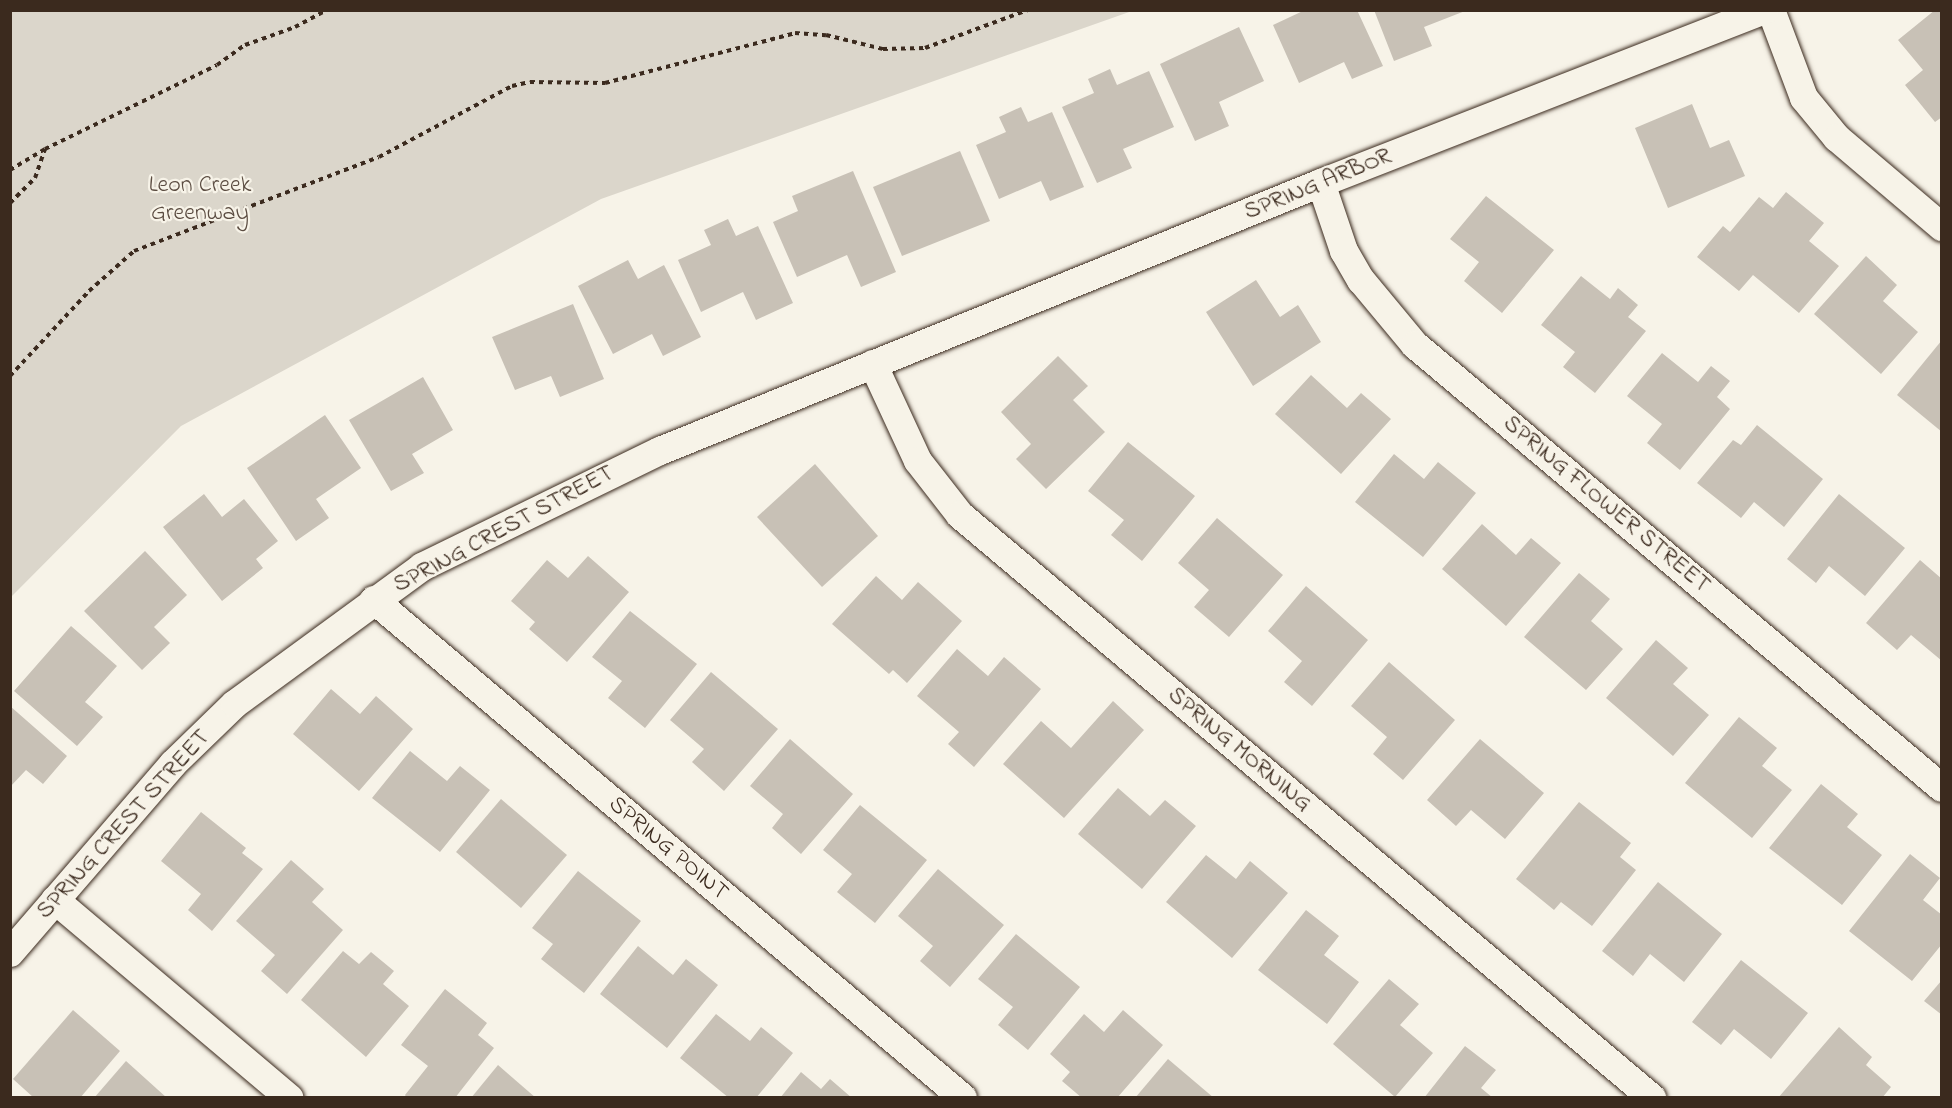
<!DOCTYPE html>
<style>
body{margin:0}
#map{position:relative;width:1952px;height:1108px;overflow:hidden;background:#f7f3e8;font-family:"Indie Flower",sans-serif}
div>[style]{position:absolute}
.green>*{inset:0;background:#dbd6cb}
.building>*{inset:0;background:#c8c1b6}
.path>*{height:4px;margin-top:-2px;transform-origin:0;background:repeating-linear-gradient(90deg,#3b2a1e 0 4.5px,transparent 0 9px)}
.roads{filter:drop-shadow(0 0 2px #3b2a1e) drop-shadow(0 0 2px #3b2a1e)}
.street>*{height:28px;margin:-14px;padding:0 14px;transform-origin:14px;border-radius:14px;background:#f7f3e8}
span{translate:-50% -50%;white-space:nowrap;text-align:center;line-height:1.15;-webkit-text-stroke:4.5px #f7f3e8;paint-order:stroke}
.street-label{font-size:24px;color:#3b2a1e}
.park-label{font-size:24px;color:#5b4c41}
.frame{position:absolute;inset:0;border:12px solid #3b2a1e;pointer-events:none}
</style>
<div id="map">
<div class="green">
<div style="clip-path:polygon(10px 11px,11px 10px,1132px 11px,601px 199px,181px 426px,11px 597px)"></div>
</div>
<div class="building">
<div style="clip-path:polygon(1305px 10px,1357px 10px,1383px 66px,1352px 79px,1344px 62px,1299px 83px,1273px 25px)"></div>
<div style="clip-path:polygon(1374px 10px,1465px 10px,1465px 11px,1424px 27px,1432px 46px,1394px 61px)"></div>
<div style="clip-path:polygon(1935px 10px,1942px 10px,1942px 117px,1935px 122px,1905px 85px,1923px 70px,1898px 40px)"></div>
<div style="clip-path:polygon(1239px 27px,1264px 81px,1219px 102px,1229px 126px,1195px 141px,1160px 64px)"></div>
<div style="clip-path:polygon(1110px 69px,1117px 85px,1149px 71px,1174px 127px,1123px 149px,1132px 168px,1097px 183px,1062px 107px,1094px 93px,1088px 79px)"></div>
<div style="clip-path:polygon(1692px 104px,1710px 148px,1729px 140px,1745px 176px,1668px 208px,1635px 128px)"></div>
<div style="clip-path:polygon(1021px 107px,1028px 122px,1052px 112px,1084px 187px,1050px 201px,1041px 181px,999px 199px,976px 145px,1006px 132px,999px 117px)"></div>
<div style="clip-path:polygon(960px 151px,990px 221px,902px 256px,873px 187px)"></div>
<div style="clip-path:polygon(853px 171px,896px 272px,861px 287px,847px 255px,797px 277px,773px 222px,798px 211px,792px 196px)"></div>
<div style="clip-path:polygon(1786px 192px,1824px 223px,1809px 241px,1839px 266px,1799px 313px,1753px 275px,1739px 291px,1697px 257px,1723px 226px,1730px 232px,1759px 197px,1773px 208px)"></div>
<div style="clip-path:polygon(1486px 196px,1554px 250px,1502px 313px,1464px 281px,1479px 262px,1450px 239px)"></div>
<div style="clip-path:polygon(728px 219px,736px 236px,758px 226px,793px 303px,756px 320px,743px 292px,701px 312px,678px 260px,711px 245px,704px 230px)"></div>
<div style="clip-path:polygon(1866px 256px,1897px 285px,1883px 301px,1918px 332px,1881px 374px,1814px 314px)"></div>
<div style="clip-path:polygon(628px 260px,638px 279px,664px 265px,701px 337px,663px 356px,652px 334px,613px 354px,578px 286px)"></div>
<div style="clip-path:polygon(1581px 276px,1610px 299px,1618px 288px,1638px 305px,1628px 317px,1646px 331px,1595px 393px,1563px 367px,1575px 352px,1541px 325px)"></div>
<div style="clip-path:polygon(1256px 280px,1280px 317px,1298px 305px,1321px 342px,1253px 386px,1206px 312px)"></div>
<div style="clip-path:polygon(573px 304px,604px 379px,560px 397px,551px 376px,515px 390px,492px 337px)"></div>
<div style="clip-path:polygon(1942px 340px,1942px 432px,1897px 395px)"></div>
<div style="clip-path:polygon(1662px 353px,1698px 382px,1711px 366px,1730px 381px,1717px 397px,1730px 409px,1680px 470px,1647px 443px,1662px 424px,1627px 396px)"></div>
<div style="clip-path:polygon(1058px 356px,1088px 386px,1073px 400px,1105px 432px,1046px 489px,1016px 459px,1031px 444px,1001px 412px)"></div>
<div style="clip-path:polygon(1311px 375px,1347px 408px,1361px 393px,1391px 419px,1341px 474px,1275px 414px)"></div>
<div style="clip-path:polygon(423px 377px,453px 430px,412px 454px,424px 473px,391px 491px,349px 420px)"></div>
<div style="clip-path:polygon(325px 415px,361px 468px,316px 499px,329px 518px,296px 541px,247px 468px)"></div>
<div style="clip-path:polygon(1757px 425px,1823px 479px,1784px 527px,1754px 502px,1741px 518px,1697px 483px,1733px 440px,1741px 445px)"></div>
<div style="clip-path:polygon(1128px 442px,1195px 496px,1142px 561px,1111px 535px,1124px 520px,1088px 491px)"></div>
<div style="clip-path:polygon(1394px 454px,1424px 479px,1438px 462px,1476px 493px,1423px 557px,1355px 502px)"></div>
<div style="clip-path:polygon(815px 464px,878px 536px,822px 587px,757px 517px)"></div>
<div style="clip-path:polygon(204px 494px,222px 517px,244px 499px,278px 541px,256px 559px,263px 568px,222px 601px,163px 527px)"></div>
<div style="clip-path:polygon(1839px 494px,1905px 548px,1865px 596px,1829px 566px,1816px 583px,1787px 559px)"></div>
<div style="clip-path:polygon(1217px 518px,1283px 575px,1229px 637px,1194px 607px,1209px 590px,1178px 563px)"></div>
<div style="clip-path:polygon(1482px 524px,1516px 555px,1531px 538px,1561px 563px,1506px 626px,1442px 569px)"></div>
<div style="clip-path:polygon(145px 551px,187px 595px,154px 627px,170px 643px,142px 670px,84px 611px)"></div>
<div style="clip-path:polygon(588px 556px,629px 592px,567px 662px,529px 629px,535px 622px,511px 601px,547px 560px,568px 578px)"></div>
<div style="clip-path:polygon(1920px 560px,1942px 579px,1942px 661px,1911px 635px,1897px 650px,1866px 623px)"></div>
<div style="clip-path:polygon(1579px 573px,1610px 599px,1591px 621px,1623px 649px,1586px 690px,1524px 637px)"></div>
<div style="clip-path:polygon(876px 576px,902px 600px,918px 582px,962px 621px,907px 683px,893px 670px,889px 674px,832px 624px)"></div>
<div style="clip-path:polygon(1306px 586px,1368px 640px,1312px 706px,1284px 682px,1302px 661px,1268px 631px)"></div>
<div style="clip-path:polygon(630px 611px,697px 664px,645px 728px,608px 698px,622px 681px,592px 657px)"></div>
<div style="clip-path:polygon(71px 626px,117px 666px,85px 702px,103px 717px,77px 746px,14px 691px)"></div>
<div style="clip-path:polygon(1656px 640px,1688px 668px,1673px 684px,1709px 715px,1673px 756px,1606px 698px)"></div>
<div style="clip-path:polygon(957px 649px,988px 676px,1004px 657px,1041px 689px,974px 767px,948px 744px,959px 732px,917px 696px)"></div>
<div style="clip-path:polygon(1389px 662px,1455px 720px,1403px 780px,1373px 754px,1387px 737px,1351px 706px)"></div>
<div style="clip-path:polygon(711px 672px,778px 729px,724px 791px,692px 762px,704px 749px,670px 720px)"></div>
<div style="clip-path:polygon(331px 689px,360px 714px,376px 696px,413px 729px,359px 791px,293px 734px)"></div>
<div style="clip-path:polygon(1113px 701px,1144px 730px,1064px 818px,1003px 764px,1041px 721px,1071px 748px)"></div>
<div style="clip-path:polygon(10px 706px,67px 756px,43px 784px,26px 770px,10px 787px)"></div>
<div style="clip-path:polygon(1739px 717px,1777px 748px,1762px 766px,1792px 790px,1752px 838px,1685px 783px)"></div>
<div style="clip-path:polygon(790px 739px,853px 794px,801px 854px,772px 828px,783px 814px,750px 786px)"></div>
<div style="clip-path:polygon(1480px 739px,1544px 793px,1505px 839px,1471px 810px,1456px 826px,1427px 800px)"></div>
<div style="clip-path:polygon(410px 751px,447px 781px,460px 766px,490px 790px,440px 852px,372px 798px)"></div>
<div style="clip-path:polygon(1821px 784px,1858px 814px,1847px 827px,1882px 855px,1842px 905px,1769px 848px)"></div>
<div style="clip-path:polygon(1118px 788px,1150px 816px,1165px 800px,1196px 826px,1142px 889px,1078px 834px)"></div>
<div style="clip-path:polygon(501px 799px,567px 855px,521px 908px,456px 852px)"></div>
<div style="clip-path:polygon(1579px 802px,1631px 843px,1620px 857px,1636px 870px,1592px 926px,1561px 902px,1554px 910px,1516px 879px)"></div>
<div style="clip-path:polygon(860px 805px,927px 860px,875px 923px,837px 892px,852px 874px,823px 850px)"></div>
<div style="clip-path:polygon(201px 812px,246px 848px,242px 853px,263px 869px,212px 931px,188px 910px,201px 894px,161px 861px)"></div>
<div style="clip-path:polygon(1910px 854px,1940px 878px,1923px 900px,1942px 915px,1942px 944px,1912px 981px,1849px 931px)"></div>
<div style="clip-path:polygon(1206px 855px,1236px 879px,1250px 861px,1288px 893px,1232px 958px,1166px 902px)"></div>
<div style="clip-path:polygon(291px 860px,324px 889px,312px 902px,343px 930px,287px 994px,261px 971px,275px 955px,236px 921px)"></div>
<div style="clip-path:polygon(938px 869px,1004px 925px,950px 987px,920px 961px,933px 946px,898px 916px)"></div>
<div style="clip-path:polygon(578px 871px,641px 921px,584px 993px,541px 959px,553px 944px,532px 928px)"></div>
<div style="clip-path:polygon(1658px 882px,1722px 934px,1684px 982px,1650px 954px,1633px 976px,1602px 951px)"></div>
<div style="clip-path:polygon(1306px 910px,1339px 936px,1324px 955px,1359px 982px,1327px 1024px,1258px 970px)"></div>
<div style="clip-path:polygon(1016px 934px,1080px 987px,1028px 1050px,998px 1025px,1013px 1007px,978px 979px)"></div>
<div style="clip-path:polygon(638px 946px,673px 975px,686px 959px,718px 985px,667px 1048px,600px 994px)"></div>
<div style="clip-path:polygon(343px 951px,359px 964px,371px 952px,394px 971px,383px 984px,409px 1006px,366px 1057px,301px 1000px)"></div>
<div style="clip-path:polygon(1741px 960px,1808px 1013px,1771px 1059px,1734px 1029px,1721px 1045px,1692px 1022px)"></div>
<div style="clip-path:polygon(1389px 979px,1419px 1004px,1400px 1025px,1433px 1053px,1395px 1097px,1333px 1044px)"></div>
<div style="clip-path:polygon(1942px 980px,1942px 1015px,1924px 1001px)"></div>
<div style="clip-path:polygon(445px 989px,487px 1023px,478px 1035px,494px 1048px,455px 1098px,407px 1098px,405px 1095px,428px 1066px,401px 1045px)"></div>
<div style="clip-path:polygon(73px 1010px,120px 1051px,80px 1098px,34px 1098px,13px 1079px)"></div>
<div style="clip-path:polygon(1123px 1010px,1163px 1045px,1117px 1098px,1082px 1098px,1062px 1081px,1070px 1072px,1050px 1054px,1084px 1014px,1104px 1032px)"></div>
<div style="clip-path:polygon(716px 1014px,750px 1041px,761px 1027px,793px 1053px,756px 1098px,729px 1098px,680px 1058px)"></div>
<div style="clip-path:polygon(1839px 1027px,1872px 1057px,1866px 1065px,1891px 1087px,1882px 1098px,1778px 1098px)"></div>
<div style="clip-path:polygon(1465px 1046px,1496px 1070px,1481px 1088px,1493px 1098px,1424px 1098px)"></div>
<div style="clip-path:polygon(1168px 1059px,1214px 1098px,1135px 1098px)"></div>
<div style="clip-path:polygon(126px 1061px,167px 1098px,94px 1098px)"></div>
<div style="clip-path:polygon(498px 1065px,536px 1098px,471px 1098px)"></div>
<div style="clip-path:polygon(801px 1072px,821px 1089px,830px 1079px,852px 1098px,780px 1098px)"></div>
</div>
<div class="path">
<div style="left:10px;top:170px;width:41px;rotate:-31deg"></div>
<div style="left:10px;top:203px;width:35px;rotate:-45deg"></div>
<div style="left:35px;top:178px;width:31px;rotate:-71deg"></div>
<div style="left:45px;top:149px;width:191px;rotate:-26deg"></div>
<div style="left:217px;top:65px;width:34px;rotate:-36deg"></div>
<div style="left:245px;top:45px;width:53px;rotate:-19.8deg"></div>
<div style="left:295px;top:27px;width:36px;rotate:-28deg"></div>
<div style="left:10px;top:376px;width:116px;rotate:-47.1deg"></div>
<div style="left:89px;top:291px;width:60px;rotate:-41.6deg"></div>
<div style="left:134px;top:251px;width:262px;rotate:-21deg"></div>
<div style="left:379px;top:157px;width:151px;rotate:-28.1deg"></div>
<div style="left:512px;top:86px;width:18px;rotate:-13deg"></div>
<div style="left:530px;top:82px;width:75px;rotate:0.8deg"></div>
<div style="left:605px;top:83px;width:196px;rotate:-14.7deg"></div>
<div style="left:795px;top:33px;width:31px;rotate:4deg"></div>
<div style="left:826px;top:35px;width:59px;rotate:13.8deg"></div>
<div style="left:883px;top:49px;width:42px;rotate:-1.4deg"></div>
<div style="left:925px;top:48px;width:110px;rotate:-20.3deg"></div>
</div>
<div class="roads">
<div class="street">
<div style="left:1771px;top:10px;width:94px;rotate:69.4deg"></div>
<div style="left:1804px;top:98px;width:52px;rotate:50.5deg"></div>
<div style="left:1837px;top:138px;width:138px;rotate:40.3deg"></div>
<div style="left:1321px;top:183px;width:72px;rotate:71.3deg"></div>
<div style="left:1344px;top:251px;width:34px;rotate:60deg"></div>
<div style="left:1361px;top:280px;width:85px;rotate:50.3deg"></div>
<div style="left:1415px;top:345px;width:688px;rotate:40.05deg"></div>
<div style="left:873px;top:364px;width:107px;rotate:65.1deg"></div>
<div style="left:918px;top:461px;width:68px;rotate:52.1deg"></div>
<div style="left:960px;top:515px;width:905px;rotate:40.11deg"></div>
<div style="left:374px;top:600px;width:771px;rotate:40.21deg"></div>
<div style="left:55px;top:900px;width:307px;rotate:40.2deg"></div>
<div style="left:10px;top:953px;width:250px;rotate:-49.2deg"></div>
<div style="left:173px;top:764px;width:86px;rotate:-44.1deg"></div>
<div style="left:235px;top:704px;width:232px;rotate:-36.2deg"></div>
<div style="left:422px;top:567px;width:265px;rotate:-26deg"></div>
<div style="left:660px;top:451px;width:713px;rotate:-22.07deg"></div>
<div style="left:1321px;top:183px;width:476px;rotate:-21.3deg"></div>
</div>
</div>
<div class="street-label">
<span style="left:1318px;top:185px;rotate:-22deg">SPRING ARBOR</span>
<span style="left:1606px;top:505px;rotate:40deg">SPRING FLOWER STREET</span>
<span style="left:504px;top:530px;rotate:-28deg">SPRING CREST STREET</span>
<span style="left:1239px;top:750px;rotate:40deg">SPRING MORNING</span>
<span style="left:124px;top:825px;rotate:-48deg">SPRING CREST STREET</span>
<span style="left:668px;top:849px;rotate:40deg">SPRING POINT</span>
</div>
<div class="park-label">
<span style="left:200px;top:200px">Leon Creek<br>Greenway</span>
</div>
<div class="frame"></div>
</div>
